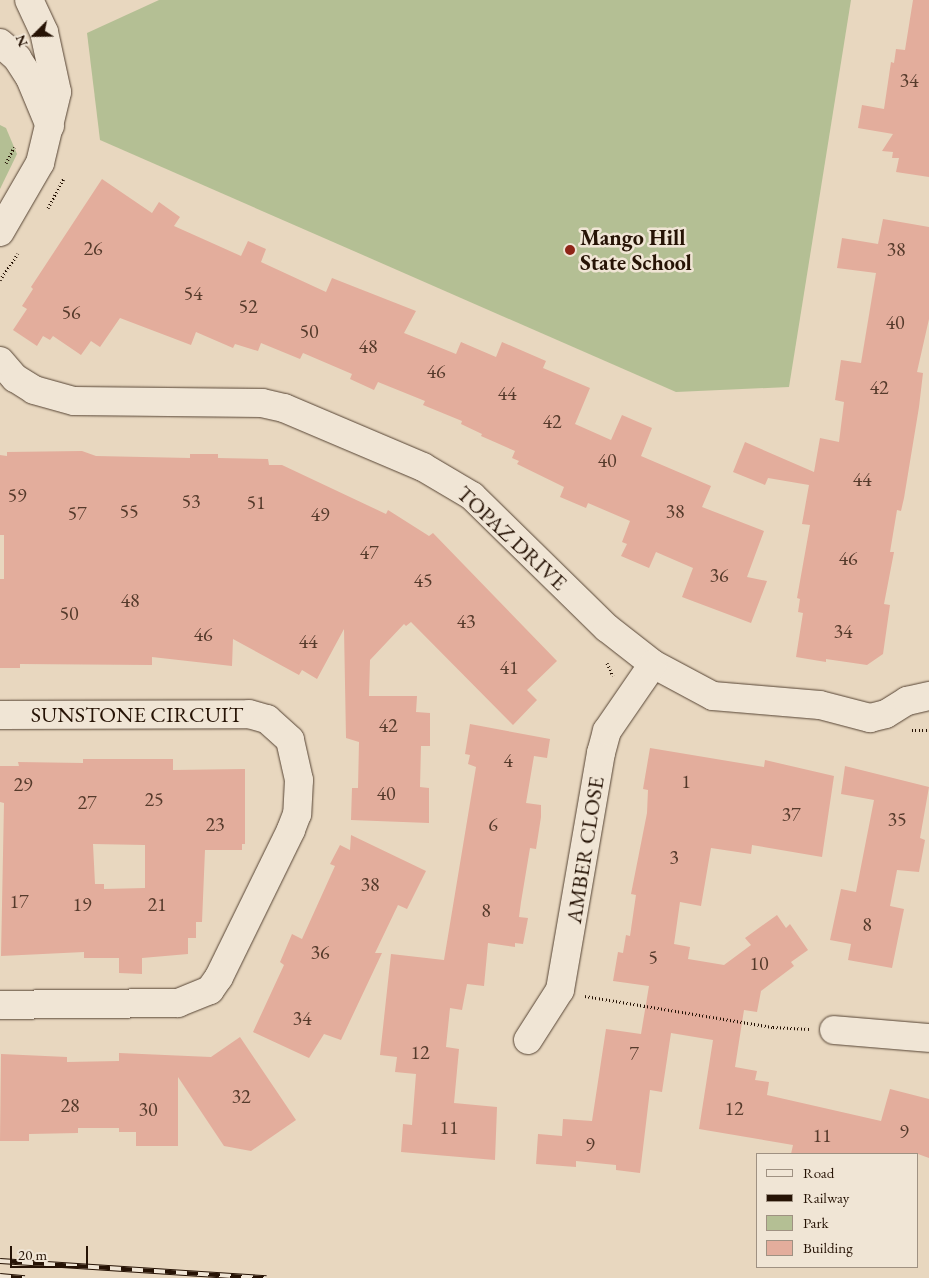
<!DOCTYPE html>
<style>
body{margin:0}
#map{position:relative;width:929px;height:1278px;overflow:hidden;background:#e8d7bf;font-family:"EB Garamond",serif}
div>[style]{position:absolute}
.green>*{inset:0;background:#b4bf94}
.building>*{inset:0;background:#e3ad9c}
.path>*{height:3px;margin-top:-1.5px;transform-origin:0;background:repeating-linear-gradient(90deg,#261305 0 1px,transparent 0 3.5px)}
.roads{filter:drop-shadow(0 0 1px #564434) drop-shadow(0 0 1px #564434)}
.minor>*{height:28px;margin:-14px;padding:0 14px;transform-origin:14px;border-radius:14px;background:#f0e5d5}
.rail>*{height:5.5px;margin-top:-2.75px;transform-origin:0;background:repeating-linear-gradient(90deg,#f0e5d5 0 11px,#261305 0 22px);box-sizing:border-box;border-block:1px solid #261305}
.dots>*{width:14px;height:14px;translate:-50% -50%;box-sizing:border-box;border:2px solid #f0e5d5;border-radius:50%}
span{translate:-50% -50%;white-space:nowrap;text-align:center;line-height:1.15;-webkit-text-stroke:5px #f0e5d5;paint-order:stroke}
.number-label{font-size:20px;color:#553a2b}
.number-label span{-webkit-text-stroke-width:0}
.poi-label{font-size:22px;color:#261305;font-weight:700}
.left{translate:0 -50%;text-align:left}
.street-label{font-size:22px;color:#261305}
.legend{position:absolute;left:756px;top:1153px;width:162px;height:115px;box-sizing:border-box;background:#f0e5d5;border:1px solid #9f9182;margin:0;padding:6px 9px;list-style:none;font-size:15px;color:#261305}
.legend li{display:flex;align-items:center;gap:10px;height:25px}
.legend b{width:25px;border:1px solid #9f9182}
.north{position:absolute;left:10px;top:10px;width:50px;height:50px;-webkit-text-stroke:4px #f0e5d5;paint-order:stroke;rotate:247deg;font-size:14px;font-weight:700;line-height:20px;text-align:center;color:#261305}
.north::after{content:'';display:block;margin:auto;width:18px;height:22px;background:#261305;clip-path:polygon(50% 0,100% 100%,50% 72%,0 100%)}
.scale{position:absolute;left:10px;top:1246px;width:78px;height:22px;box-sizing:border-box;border:2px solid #261305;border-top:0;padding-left:6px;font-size:15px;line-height:18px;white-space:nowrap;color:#261305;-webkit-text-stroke:4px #f0e5d5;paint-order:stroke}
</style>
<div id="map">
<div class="green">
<div style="clip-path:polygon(159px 0,851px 0,789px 387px,676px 392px,100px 140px,87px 33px)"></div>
<div style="clip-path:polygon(0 125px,6px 128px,17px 154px,0 189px)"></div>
</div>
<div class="building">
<div style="clip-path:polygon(913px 0,929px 0,929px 177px,896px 172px,899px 158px,892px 158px,893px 152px,882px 151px,893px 134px,858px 128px,862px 105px,884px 109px,891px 62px,894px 63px,896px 49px,905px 50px)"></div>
<div style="clip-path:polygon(102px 179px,152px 213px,159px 202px,180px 217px,174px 226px,241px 256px,248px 241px,266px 249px,261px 262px,326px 292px,332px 278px,416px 311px,404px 333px,456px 354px,461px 342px,496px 357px,502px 342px,546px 361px,543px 368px,590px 388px,575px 424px,611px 440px,622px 415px,652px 428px,641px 456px,711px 486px,702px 507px,764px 531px,747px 577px,767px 581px,751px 623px,682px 597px,693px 568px,656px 552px,649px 568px,621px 556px,627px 544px,622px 542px,630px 521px,588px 503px,586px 508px,560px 497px,564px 487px,517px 464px,519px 461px,512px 458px,515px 451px,481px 436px,482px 434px,461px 424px,462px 421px,423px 405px,425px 401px,378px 382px,374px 390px,350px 379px,352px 374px,303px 353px,300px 359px,261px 343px,258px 351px,235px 344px,233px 348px,196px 332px,191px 345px,120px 318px,100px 347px,91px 341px,81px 355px,53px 336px,50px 340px,43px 336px,37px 346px,13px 330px,27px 309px,22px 306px,33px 289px,31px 287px)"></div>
<div style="clip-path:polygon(883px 219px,929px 227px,929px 319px,917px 372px,923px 373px,919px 407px,904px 498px,901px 511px,897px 510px,890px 552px,894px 552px,884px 604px,890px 605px,883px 654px,867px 665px,826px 659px,826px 662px,796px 657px,803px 613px,798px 612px,800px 599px,797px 598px,810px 525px,802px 524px,809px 485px,768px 478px,765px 485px,733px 472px,745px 442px,814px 472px,820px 438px,839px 442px,844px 402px,835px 400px,841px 360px,861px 363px,876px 273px,837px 268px,842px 238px,878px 244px)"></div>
<div style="clip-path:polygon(82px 451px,96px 456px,190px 458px,190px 454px,218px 454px,218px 458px,268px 459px,269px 465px,282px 465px,386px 514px,388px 510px,429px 536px,433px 533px,557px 661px,527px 690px,537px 700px,513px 725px,411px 622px,406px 626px,404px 624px,370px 660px,369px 696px,417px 696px,416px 712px,430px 713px,430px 746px,421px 746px,420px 787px,429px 788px,429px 823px,351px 820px,352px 788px,358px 788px,359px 742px,346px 738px,344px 629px,317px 679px,302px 670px,299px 675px,233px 639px,232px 666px,152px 657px,152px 665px,20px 664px,20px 668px,0 668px,0 579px,4px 579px,4px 535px,0 535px,0 455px,7px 456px,7px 452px)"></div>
<div style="clip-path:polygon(470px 724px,550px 739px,547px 758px,534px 756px,526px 803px,541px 805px,541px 817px,536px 849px,530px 848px,521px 902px,519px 917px,528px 918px,523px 944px,515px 943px,515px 947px,488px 943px,484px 986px,467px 984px,462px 1010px,450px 1008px,446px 1047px,459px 1049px,454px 1103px,497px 1107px,495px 1160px,401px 1152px,403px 1124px,412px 1125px,416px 1074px,395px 1072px,397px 1057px,380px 1055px,391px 954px,444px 960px,476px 767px,468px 764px,470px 755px,465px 754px)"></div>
<div style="clip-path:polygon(650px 748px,764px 767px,765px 760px,834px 776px,822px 857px,752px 845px,751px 854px,711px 848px,701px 906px,680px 902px,674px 944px,690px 947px,688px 959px,724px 965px,751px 945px,745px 938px,777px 915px,786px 928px,790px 924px,808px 950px,791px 962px,794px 966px,761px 991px,757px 1012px,744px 1010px,735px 1067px,757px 1071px,755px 1080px,769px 1082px,767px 1095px,881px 1121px,890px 1089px,929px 1099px,929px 1158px,918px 1154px,791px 1154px,793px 1145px,699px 1129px,713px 1040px,671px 1033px,662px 1092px,650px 1090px,640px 1173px,616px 1170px,616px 1165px,576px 1161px,576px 1167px,536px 1164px,538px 1134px,562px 1136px,563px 1119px,592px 1121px,606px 1029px,641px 1034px,649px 986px,613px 981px,618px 952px,623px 953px,626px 935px,630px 936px,636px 895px,631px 894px,647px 813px,648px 790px,643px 789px)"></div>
<div style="clip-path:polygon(evenodd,83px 759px,173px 759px,173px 770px,245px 769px,245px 844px,242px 844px,242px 850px,205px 850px,202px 922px,196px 922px,196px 938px,188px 938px,188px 954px,142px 958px,142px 974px,119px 973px,119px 958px,84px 958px,84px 952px,1px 956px,4px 803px,0 802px,0 766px,19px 766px,18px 762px,83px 763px,83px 759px,93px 844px,145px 845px,145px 888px,104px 889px,104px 884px,95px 884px,93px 844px)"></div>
<div style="clip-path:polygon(845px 766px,929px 787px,920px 838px,925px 840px,919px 872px,897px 870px,890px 906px,904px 909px,892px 968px,848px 960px,851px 944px,830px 940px,841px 889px,856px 892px,874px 800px,841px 794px)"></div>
<div style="clip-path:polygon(351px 835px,426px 871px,407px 909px,398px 905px,375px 953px,382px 953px,341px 1040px,324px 1034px,309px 1058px,253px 1032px,284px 965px,280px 962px,292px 934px,302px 939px,335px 866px,330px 864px,340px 845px,350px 850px)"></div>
<div style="clip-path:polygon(240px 1037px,296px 1120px,251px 1151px,224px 1146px,178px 1077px,178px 1146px,136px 1146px,136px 1132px,119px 1132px,119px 1128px,78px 1128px,78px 1133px,29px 1134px,29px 1141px,0 1141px,1px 1054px,67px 1057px,67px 1062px,119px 1061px,119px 1053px,211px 1057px)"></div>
</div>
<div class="path">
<div style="left:6px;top:163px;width:18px;rotate:-63deg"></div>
<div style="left:48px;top:208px;width:34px;rotate:-62deg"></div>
<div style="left:0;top:280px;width:32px;rotate:-56deg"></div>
<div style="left:607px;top:663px;width:14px;rotate:65deg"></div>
<div style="left:912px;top:730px;width:17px"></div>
<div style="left:585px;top:996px;width:191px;rotate:9.4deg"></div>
<div style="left:773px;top:1027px;width:36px;rotate:3deg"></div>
</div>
<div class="roads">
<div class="minor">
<div style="left:0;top:43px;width:23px;rotate:41deg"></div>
<div style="left:17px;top:58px;width:24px;rotate:57deg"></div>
<div style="left:30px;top:78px;width:52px;rotate:67.4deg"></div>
<div style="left:0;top:232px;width:80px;rotate:-59.9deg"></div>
<div style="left:40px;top:163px;width:73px;rotate:-76.5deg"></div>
<div style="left:57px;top:92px;width:61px;rotate:-102.2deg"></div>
<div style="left:44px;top:32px;width:35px;rotate:-115deg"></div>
<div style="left:0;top:361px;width:23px;rotate:49deg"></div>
<div style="left:15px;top:378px;width:22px;rotate:32deg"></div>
<div style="left:34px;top:390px;width:41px;rotate:15.4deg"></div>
<div style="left:74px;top:401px;width:188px;rotate:0.6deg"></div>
<div style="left:262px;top:403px;width:23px;rotate:13deg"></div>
<div style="left:284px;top:408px;width:151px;rotate:23deg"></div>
<div style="left:423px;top:467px;width:57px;rotate:30.6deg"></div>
<div style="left:472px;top:496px;width:189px;rotate:44.4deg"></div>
<div style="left:607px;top:628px;width:58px;rotate:38deg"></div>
<div style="left:653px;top:664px;width:68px;rotate:28.1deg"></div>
<div style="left:713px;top:696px;width:107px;rotate:4.8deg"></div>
<div style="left:820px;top:705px;width:52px;rotate:14.6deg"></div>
<div style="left:870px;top:718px;width:16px;rotate:-14deg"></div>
<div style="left:886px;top:714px;width:25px;rotate:-32deg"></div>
<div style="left:907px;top:701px;width:23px;rotate:-13deg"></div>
<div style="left:0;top:715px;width:249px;rotate:-0.2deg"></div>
<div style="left:249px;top:714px;width:19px;rotate:16deg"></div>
<div style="left:267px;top:719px;width:31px;rotate:42deg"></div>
<div style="left:290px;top:740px;width:41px;rotate:77.3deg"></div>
<div style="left:299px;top:780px;width:34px;rotate:93deg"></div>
<div style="left:297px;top:814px;width:17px;rotate:111deg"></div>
<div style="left:291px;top:830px;width:164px;rotate:116.1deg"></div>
<div style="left:219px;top:977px;width:16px;rotate:125deg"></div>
<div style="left:210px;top:990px;width:35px;rotate:158deg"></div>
<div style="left:178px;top:1003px;width:178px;rotate:179.4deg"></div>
<div style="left:834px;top:1030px;width:95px;rotate:4.8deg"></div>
<div style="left:528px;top:1040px;width:59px;rotate:-57.4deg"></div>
<div style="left:560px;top:990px;width:241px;rotate:-80.2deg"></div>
<div style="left:601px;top:753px;width:23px;rotate:-75deg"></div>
<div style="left:607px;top:731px;width:81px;rotate:-55.5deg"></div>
</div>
</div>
<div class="rail">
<div style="left:0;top:1261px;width:267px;rotate:3.7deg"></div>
<div style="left:0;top:1276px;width:25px;rotate:5deg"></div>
</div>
<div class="dots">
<div style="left:570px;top:250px;background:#8f2418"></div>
</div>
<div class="number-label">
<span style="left:909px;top:80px">34</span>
<span style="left:93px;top:248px">26</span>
<span style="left:896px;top:249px">38</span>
<span style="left:193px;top:293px">54</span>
<span style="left:248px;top:306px">52</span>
<span style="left:71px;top:312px">56</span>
<span style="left:895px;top:322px">40</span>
<span style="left:309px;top:331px">50</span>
<span style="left:368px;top:346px">48</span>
<span style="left:436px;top:371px">46</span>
<span style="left:879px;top:387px">42</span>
<span style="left:507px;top:393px">44</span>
<span style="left:552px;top:421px">42</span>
<span style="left:607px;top:460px">40</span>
<span style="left:862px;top:479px">44</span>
<span style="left:17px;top:495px">59</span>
<span style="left:191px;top:501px">53</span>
<span style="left:256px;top:502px">51</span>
<span style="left:129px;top:511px">55</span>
<span style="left:675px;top:511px">38</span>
<span style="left:77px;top:513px">57</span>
<span style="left:320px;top:514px">49</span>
<span style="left:369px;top:552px">47</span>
<span style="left:848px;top:558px">46</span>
<span style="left:719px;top:575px">36</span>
<span style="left:423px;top:580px">45</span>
<span style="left:130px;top:600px">48</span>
<span style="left:69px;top:613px">50</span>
<span style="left:466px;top:621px">43</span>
<span style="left:843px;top:631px">34</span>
<span style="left:203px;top:634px">46</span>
<span style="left:308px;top:641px">44</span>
<span style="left:509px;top:667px">41</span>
<span style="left:388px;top:725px">42</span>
<span style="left:508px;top:760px">4</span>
<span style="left:686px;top:781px">1</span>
<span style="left:23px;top:784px">29</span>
<span style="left:386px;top:793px">40</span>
<span style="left:154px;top:799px">25</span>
<span style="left:87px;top:802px">27</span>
<span style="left:791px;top:814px">37</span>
<span style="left:897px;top:819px">35</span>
<span style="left:215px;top:824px">23</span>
<span style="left:493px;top:824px">6</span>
<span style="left:674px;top:857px">3</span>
<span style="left:370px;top:884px">38</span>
<span style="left:19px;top:901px">17</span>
<span style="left:82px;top:904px">19</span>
<span style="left:157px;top:904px">21</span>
<span style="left:486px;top:910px">8</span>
<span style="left:867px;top:924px">8</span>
<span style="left:320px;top:952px">36</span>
<span style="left:653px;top:957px">5</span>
<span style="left:759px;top:963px">10</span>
<span style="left:302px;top:1018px">34</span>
<span style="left:420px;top:1052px">12</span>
<span style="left:634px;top:1053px">7</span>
<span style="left:241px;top:1096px">32</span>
<span style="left:70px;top:1105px">28</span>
<span style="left:734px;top:1108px">12</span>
<span style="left:148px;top:1109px">30</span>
<span style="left:449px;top:1127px">11</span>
<span style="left:904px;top:1131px">9</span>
<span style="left:822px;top:1135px">11</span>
<span style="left:590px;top:1144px">9</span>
</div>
<div class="poi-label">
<span class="left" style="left:580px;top:250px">Mango Hill<br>State School</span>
</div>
<div class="street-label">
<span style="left:512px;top:538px;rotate:43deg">TOPAZ DRIVE</span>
<span style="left:137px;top:715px">SUNSTONE CIRCUIT</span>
<span style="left:585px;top:850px;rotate:-81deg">AMBER CLOSE</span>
</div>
<ul class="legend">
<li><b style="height:6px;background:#f0e5d5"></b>Road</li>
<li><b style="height:6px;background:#261305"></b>Railway</li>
<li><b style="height:14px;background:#b4bf94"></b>Park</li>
<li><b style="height:14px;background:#e3ad9c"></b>Building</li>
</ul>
<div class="north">N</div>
<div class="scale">20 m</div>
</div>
